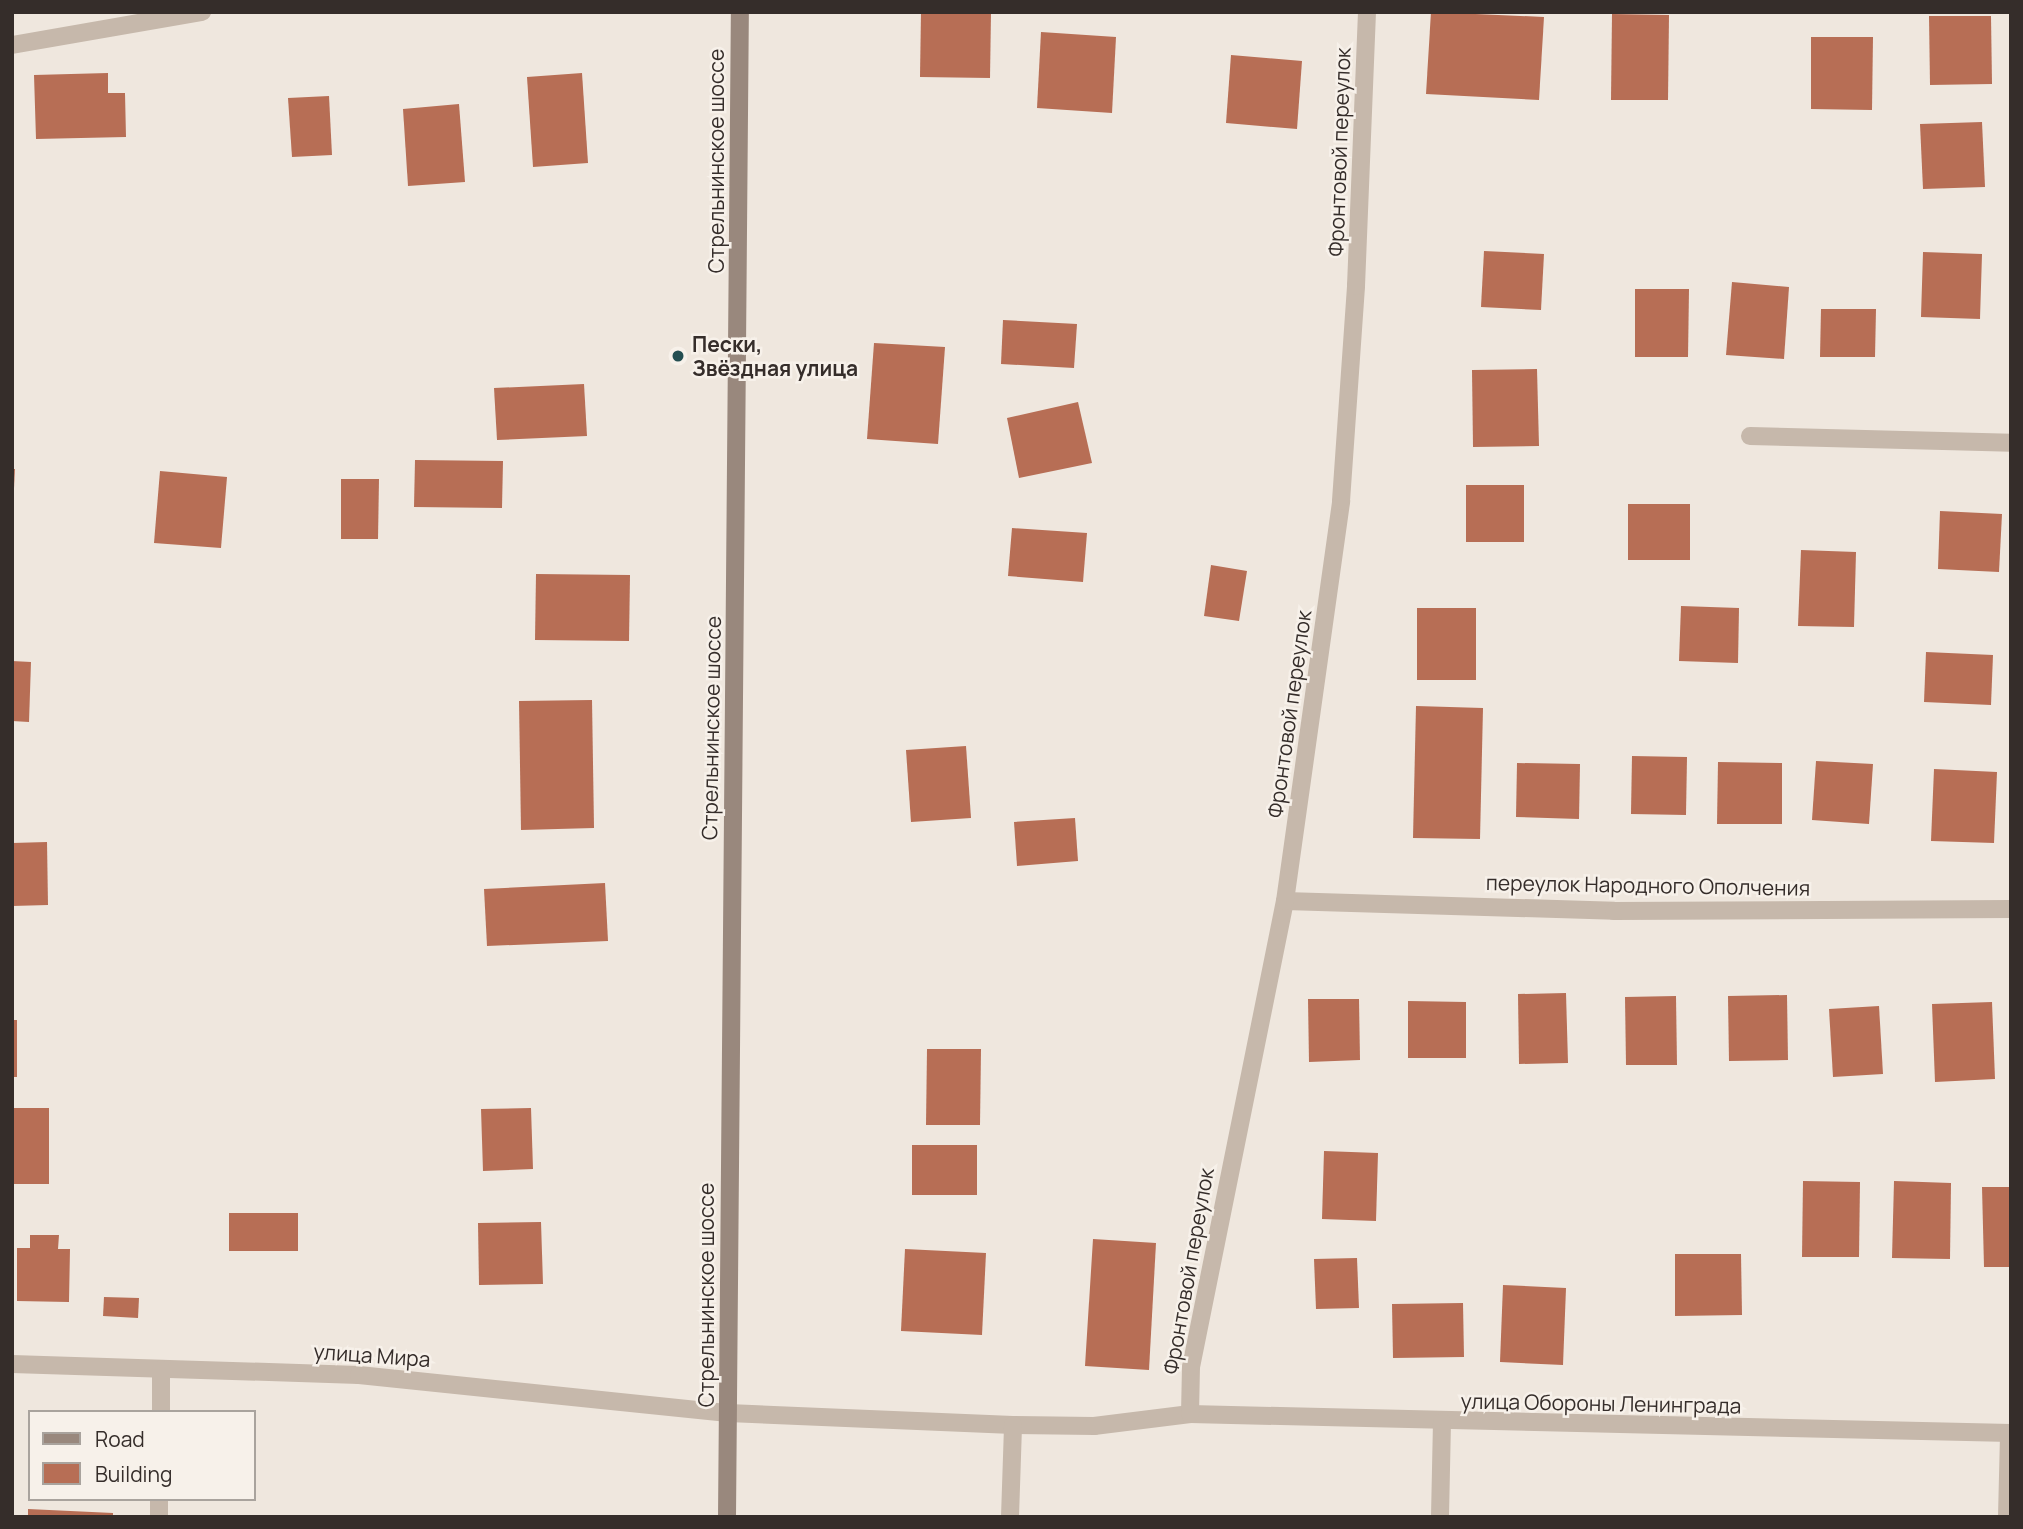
<!DOCTYPE html>
<meta charset="utf-8">
<style>
body{margin:0}
#map{position:relative;width:2023px;height:1529px;overflow:hidden;background:#efe7de;font-family:Manrope,sans-serif}
div>[style]{position:absolute}
.building>*{inset:0;background:#b76e55}
.service>*{height:18px;margin:-9px;padding:0 9px;transform-origin:9px;border-radius:9px;background:#c6b8ab}
.minor>*{height:18px;margin:-9px;padding:0 9px;transform-origin:9px;border-radius:9px;background:#c6b8ab}
.secondary>*{height:18px;margin:-9px;padding:0 9px;transform-origin:9px;border-radius:9px;background:#99887d}
.dots>*{width:19px;height:19px;translate:-50% -50%;box-sizing:border-box;border:4px solid #f7f1ea;border-radius:50%}
span{translate:-50% -50%;white-space:nowrap;text-align:center;line-height:1.15;-webkit-text-stroke:5px #f7f1ea;paint-order:stroke}
.street-label{font-size:21px;color:#352d2a}
.poi-label{font-size:21px;color:#352d2a;font-weight:700}
.left{translate:0 -50%;text-align:left}
.frame{position:absolute;inset:0;border:14px solid #352d2a;pointer-events:none}
.legend{position:absolute;left:28px;top:1410px;width:228px;height:91px;box-sizing:border-box;background:#f7f1ea;border:2px solid #a9a39d;margin:0;padding:9px 12px;list-style:none;font-size:21px;color:#352d2a}
.legend li{display:flex;align-items:center;gap:14px;height:35px}
.legend b{width:35px;border:2px solid #a9a39d}
</style>
<div id="map">
<div class="building">
<div style="clip-path:polygon(921px 12px,991px 12px,990px 78px,920px 77px)"></div>
<div style="clip-path:polygon(1431px 12px,1544px 17px,1539px 100px,1426px 94px)"></div>
<div style="clip-path:polygon(1612px 14px,1669px 15px,1668px 100px,1611px 100px)"></div>
<div style="clip-path:polygon(1929px 16px,1991px 16px,1992px 84px,1930px 85px)"></div>
<div style="clip-path:polygon(1041px 32px,1116px 37px,1112px 113px,1037px 108px)"></div>
<div style="clip-path:polygon(1811px 37px,1873px 37px,1872px 110px,1811px 109px)"></div>
<div style="clip-path:polygon(1231px 55px,1302px 61px,1297px 129px,1226px 123px)"></div>
<div style="clip-path:polygon(108px 73px,108px 93px,125px 93px,126px 137px,36px 139px,34px 75px)"></div>
<div style="clip-path:polygon(582px 73px,588px 163px,533px 167px,527px 77px)"></div>
<div style="clip-path:polygon(329px 96px,332px 155px,292px 157px,288px 98px)"></div>
<div style="clip-path:polygon(459px 104px,465px 182px,408px 186px,403px 109px)"></div>
<div style="clip-path:polygon(1982px 122px,1985px 187px,1923px 189px,1920px 124px)"></div>
<div style="clip-path:polygon(1484px 251px,1544px 254px,1541px 310px,1481px 307px)"></div>
<div style="clip-path:polygon(1923px 252px,1982px 254px,1980px 319px,1921px 317px)"></div>
<div style="clip-path:polygon(1732px 282px,1789px 287px,1784px 359px,1726px 355px)"></div>
<div style="clip-path:polygon(1635px 289px,1689px 289px,1688px 357px,1635px 357px)"></div>
<div style="clip-path:polygon(1821px 309px,1876px 309px,1875px 357px,1820px 357px)"></div>
<div style="clip-path:polygon(1003px 320px,1077px 324px,1074px 368px,1001px 364px)"></div>
<div style="clip-path:polygon(874px 343px,945px 347px,938px 444px,867px 439px)"></div>
<div style="clip-path:polygon(1537px 369px,1539px 446px,1473px 447px,1472px 370px)"></div>
<div style="clip-path:polygon(584px 384px,587px 436px,497px 440px,494px 388px)"></div>
<div style="clip-path:polygon(1078px 402px,1092px 463px,1019px 478px,1007px 418px)"></div>
<div style="clip-path:polygon(415px 460px,503px 461px,502px 508px,414px 507px)"></div>
<div style="clip-path:polygon(12px 469px,15px 469px,14px 488px,12px 488px)"></div>
<div style="clip-path:polygon(160px 471px,227px 477px,221px 548px,154px 543px)"></div>
<div style="clip-path:polygon(341px 479px,379px 479px,378px 539px,341px 539px)"></div>
<div style="clip-path:polygon(1466px 485px,1524px 485px,1524px 542px,1466px 542px)"></div>
<div style="clip-path:polygon(1628px 504px,1690px 504px,1690px 560px,1628px 560px)"></div>
<div style="clip-path:polygon(1940px 511px,2002px 514px,1999px 572px,1938px 569px)"></div>
<div style="clip-path:polygon(1012px 528px,1087px 533px,1083px 582px,1008px 576px)"></div>
<div style="clip-path:polygon(1801px 550px,1856px 552px,1854px 627px,1798px 626px)"></div>
<div style="clip-path:polygon(1211px 565px,1247px 571px,1239px 621px,1204px 616px)"></div>
<div style="clip-path:polygon(536px 574px,630px 575px,629px 641px,535px 640px)"></div>
<div style="clip-path:polygon(1681px 606px,1739px 608px,1738px 663px,1679px 661px)"></div>
<div style="clip-path:polygon(1417px 608px,1476px 608px,1476px 680px,1417px 680px)"></div>
<div style="clip-path:polygon(1926px 652px,1993px 655px,1991px 705px,1924px 702px)"></div>
<div style="clip-path:polygon(12px 661px,31px 662px,29px 722px,12px 721px)"></div>
<div style="clip-path:polygon(592px 700px,594px 828px,521px 830px,519px 701px)"></div>
<div style="clip-path:polygon(1416px 706px,1483px 708px,1480px 839px,1413px 838px)"></div>
<div style="clip-path:polygon(966px 746px,971px 818px,911px 822px,906px 750px)"></div>
<div style="clip-path:polygon(1632px 756px,1687px 757px,1686px 815px,1631px 814px)"></div>
<div style="clip-path:polygon(1816px 761px,1873px 764px,1869px 824px,1812px 820px)"></div>
<div style="clip-path:polygon(1718px 762px,1782px 763px,1782px 824px,1717px 824px)"></div>
<div style="clip-path:polygon(1517px 763px,1580px 764px,1579px 819px,1516px 817px)"></div>
<div style="clip-path:polygon(1934px 769px,1997px 772px,1994px 843px,1931px 841px)"></div>
<div style="clip-path:polygon(1075px 818px,1078px 861px,1017px 866px,1014px 822px)"></div>
<div style="clip-path:polygon(47px 842px,48px 905px,12px 906px,12px 843px)"></div>
<div style="clip-path:polygon(605px 883px,608px 941px,487px 946px,484px 889px)"></div>
<div style="clip-path:polygon(1566px 993px,1568px 1063px,1519px 1064px,1518px 994px)"></div>
<div style="clip-path:polygon(1787px 995px,1788px 1060px,1729px 1061px,1728px 996px)"></div>
<div style="clip-path:polygon(1676px 996px,1677px 1065px,1626px 1065px,1625px 997px)"></div>
<div style="clip-path:polygon(1308px 999px,1359px 999px,1360px 1060px,1309px 1062px)"></div>
<div style="clip-path:polygon(1408px 1001px,1466px 1002px,1466px 1058px,1408px 1058px)"></div>
<div style="clip-path:polygon(1992px 1002px,1995px 1079px,1935px 1082px,1932px 1004px)"></div>
<div style="clip-path:polygon(1879px 1006px,1883px 1074px,1833px 1077px,1829px 1009px)"></div>
<div style="clip-path:polygon(12px 1020px,17px 1020px,17px 1077px,12px 1077px)"></div>
<div style="clip-path:polygon(927px 1049px,981px 1049px,980px 1125px,926px 1125px)"></div>
<div style="clip-path:polygon(12px 1108px,49px 1108px,49px 1184px,12px 1184px)"></div>
<div style="clip-path:polygon(531px 1108px,533px 1169px,483px 1171px,481px 1109px)"></div>
<div style="clip-path:polygon(912px 1145px,977px 1145px,977px 1195px,912px 1195px)"></div>
<div style="clip-path:polygon(1324px 1151px,1378px 1153px,1376px 1221px,1322px 1219px)"></div>
<div style="clip-path:polygon(1803px 1181px,1860px 1182px,1859px 1257px,1802px 1257px)"></div>
<div style="clip-path:polygon(1894px 1181px,1951px 1183px,1950px 1259px,1892px 1258px)"></div>
<div style="clip-path:polygon(1982px 1187px,2011px 1187px,2011px 1267px,1984px 1267px)"></div>
<div style="clip-path:polygon(229px 1213px,298px 1213px,298px 1251px,229px 1251px)"></div>
<div style="clip-path:polygon(541px 1222px,543px 1284px,479px 1285px,478px 1223px)"></div>
<div style="clip-path:polygon(30px 1235px,59px 1235px,58px 1249px,70px 1249px,69px 1302px,17px 1301px,17px 1248px,30px 1248px)"></div>
<div style="clip-path:polygon(1093px 1239px,1156px 1243px,1149px 1370px,1085px 1366px)"></div>
<div style="clip-path:polygon(905px 1249px,986px 1253px,982px 1335px,901px 1331px)"></div>
<div style="clip-path:polygon(1675px 1254px,1741px 1254px,1742px 1315px,1675px 1316px)"></div>
<div style="clip-path:polygon(1357px 1258px,1359px 1308px,1316px 1309px,1314px 1259px)"></div>
<div style="clip-path:polygon(1503px 1285px,1566px 1288px,1563px 1365px,1500px 1362px)"></div>
<div style="clip-path:polygon(104px 1297px,139px 1298px,138px 1318px,103px 1316px)"></div>
<div style="clip-path:polygon(1463px 1303px,1464px 1357px,1393px 1358px,1392px 1304px)"></div>
<div style="clip-path:polygon(28px 1509px,113px 1513px,113px 1517px,28px 1517px)"></div>
</div>
<div class="service">
<div style="left:1750px;top:436px;width:261px;rotate:1.5deg"></div>
</div>
<div class="minor">
<div style="left:12px;top:45px;width:193px;rotate:-9.9deg"></div>
<div style="left:1285px;top:901px;width:329px;rotate:1.7deg"></div>
<div style="left:1614px;top:911px;width:397px;rotate:-0.3deg"></div>
<div style="left:12px;top:1364px;width:347px;rotate:1.8deg"></div>
<div style="left:359px;top:1375px;width:371px;rotate:5.9deg"></div>
<div style="left:728px;top:1413px;width:285px;rotate:2.4deg"></div>
<div style="left:1013px;top:1425px;width:81px;rotate:0.7deg"></div>
<div style="left:1094px;top:1426px;width:97px;rotate:-7.1deg"></div>
<div style="left:1190px;top:1414px;width:821px;rotate:1.33deg"></div>
<div style="left:161px;top:1412px;width:43px;rotate:-90deg"></div>
<div style="left:1190px;top:1414px;width:47px;rotate:-88.8deg"></div>
<div style="left:1191px;top:1367px;width:475px;rotate:-78.6deg"></div>
<div style="left:1285px;top:901px;width:404px;rotate:-82deg"></div>
<div style="left:1341px;top:501px;width:216px;rotate:-86deg"></div>
<div style="left:1356px;top:286px;width:274px;rotate:-87.7deg"></div>
<div style="left:159px;top:1517px;width:18px;rotate:-90deg"></div>
<div style="left:1010px;top:1517px;width:92px;rotate:-88.1deg"></div>
<div style="left:1440px;top:1517px;width:95px;rotate:-88.8deg"></div>
<div style="left:2007px;top:1517px;width:84px;rotate:-88.6deg"></div>
</div>
<div class="secondary">
<div style="left:727px;top:1517px;width:1505px;rotate:-89.51deg"></div>
</div>
<div class="dots">
<div style="left:678px;top:356px;background:#244e51"></div>
</div>
<div class="street-label">
<span style="left:1339px;top:152px;rotate:-88deg">Фронтовой переулок</span>
<span style="left:716px;top:161px;rotate:-90deg">Стрельнинское шоссе</span>
<span style="left:1289px;top:714px;rotate:-82deg">Фронтовой переулок</span>
<span style="left:711px;top:728px;rotate:-89deg">Стрельнинское шоссе</span>
<span style="left:1648px;top:885px;rotate:1deg">переулок Народного Ополчения</span>
<span style="left:1188px;top:1271px;rotate:-80deg">Фронтовой переулок</span>
<span style="left:706px;top:1295px;rotate:-90deg">Стрельнинское шоссе</span>
<span style="left:372px;top:1355px;rotate:4deg">улица Мира</span>
<span style="left:1601px;top:1403px;rotate:1deg">улица Обороны Ленинграда</span>
</div>
<div class="poi-label">
<span class="left" style="left:692px;top:356px">Пески,<br>Звёздная улица</span>
</div>
<div class="frame"></div>
<ul class="legend">
<li><b style="height:9px;background:#99887d"></b>Road</li>
<li><b style="height:19px;background:#b76e55"></b>Building</li>
</ul>
</div>
